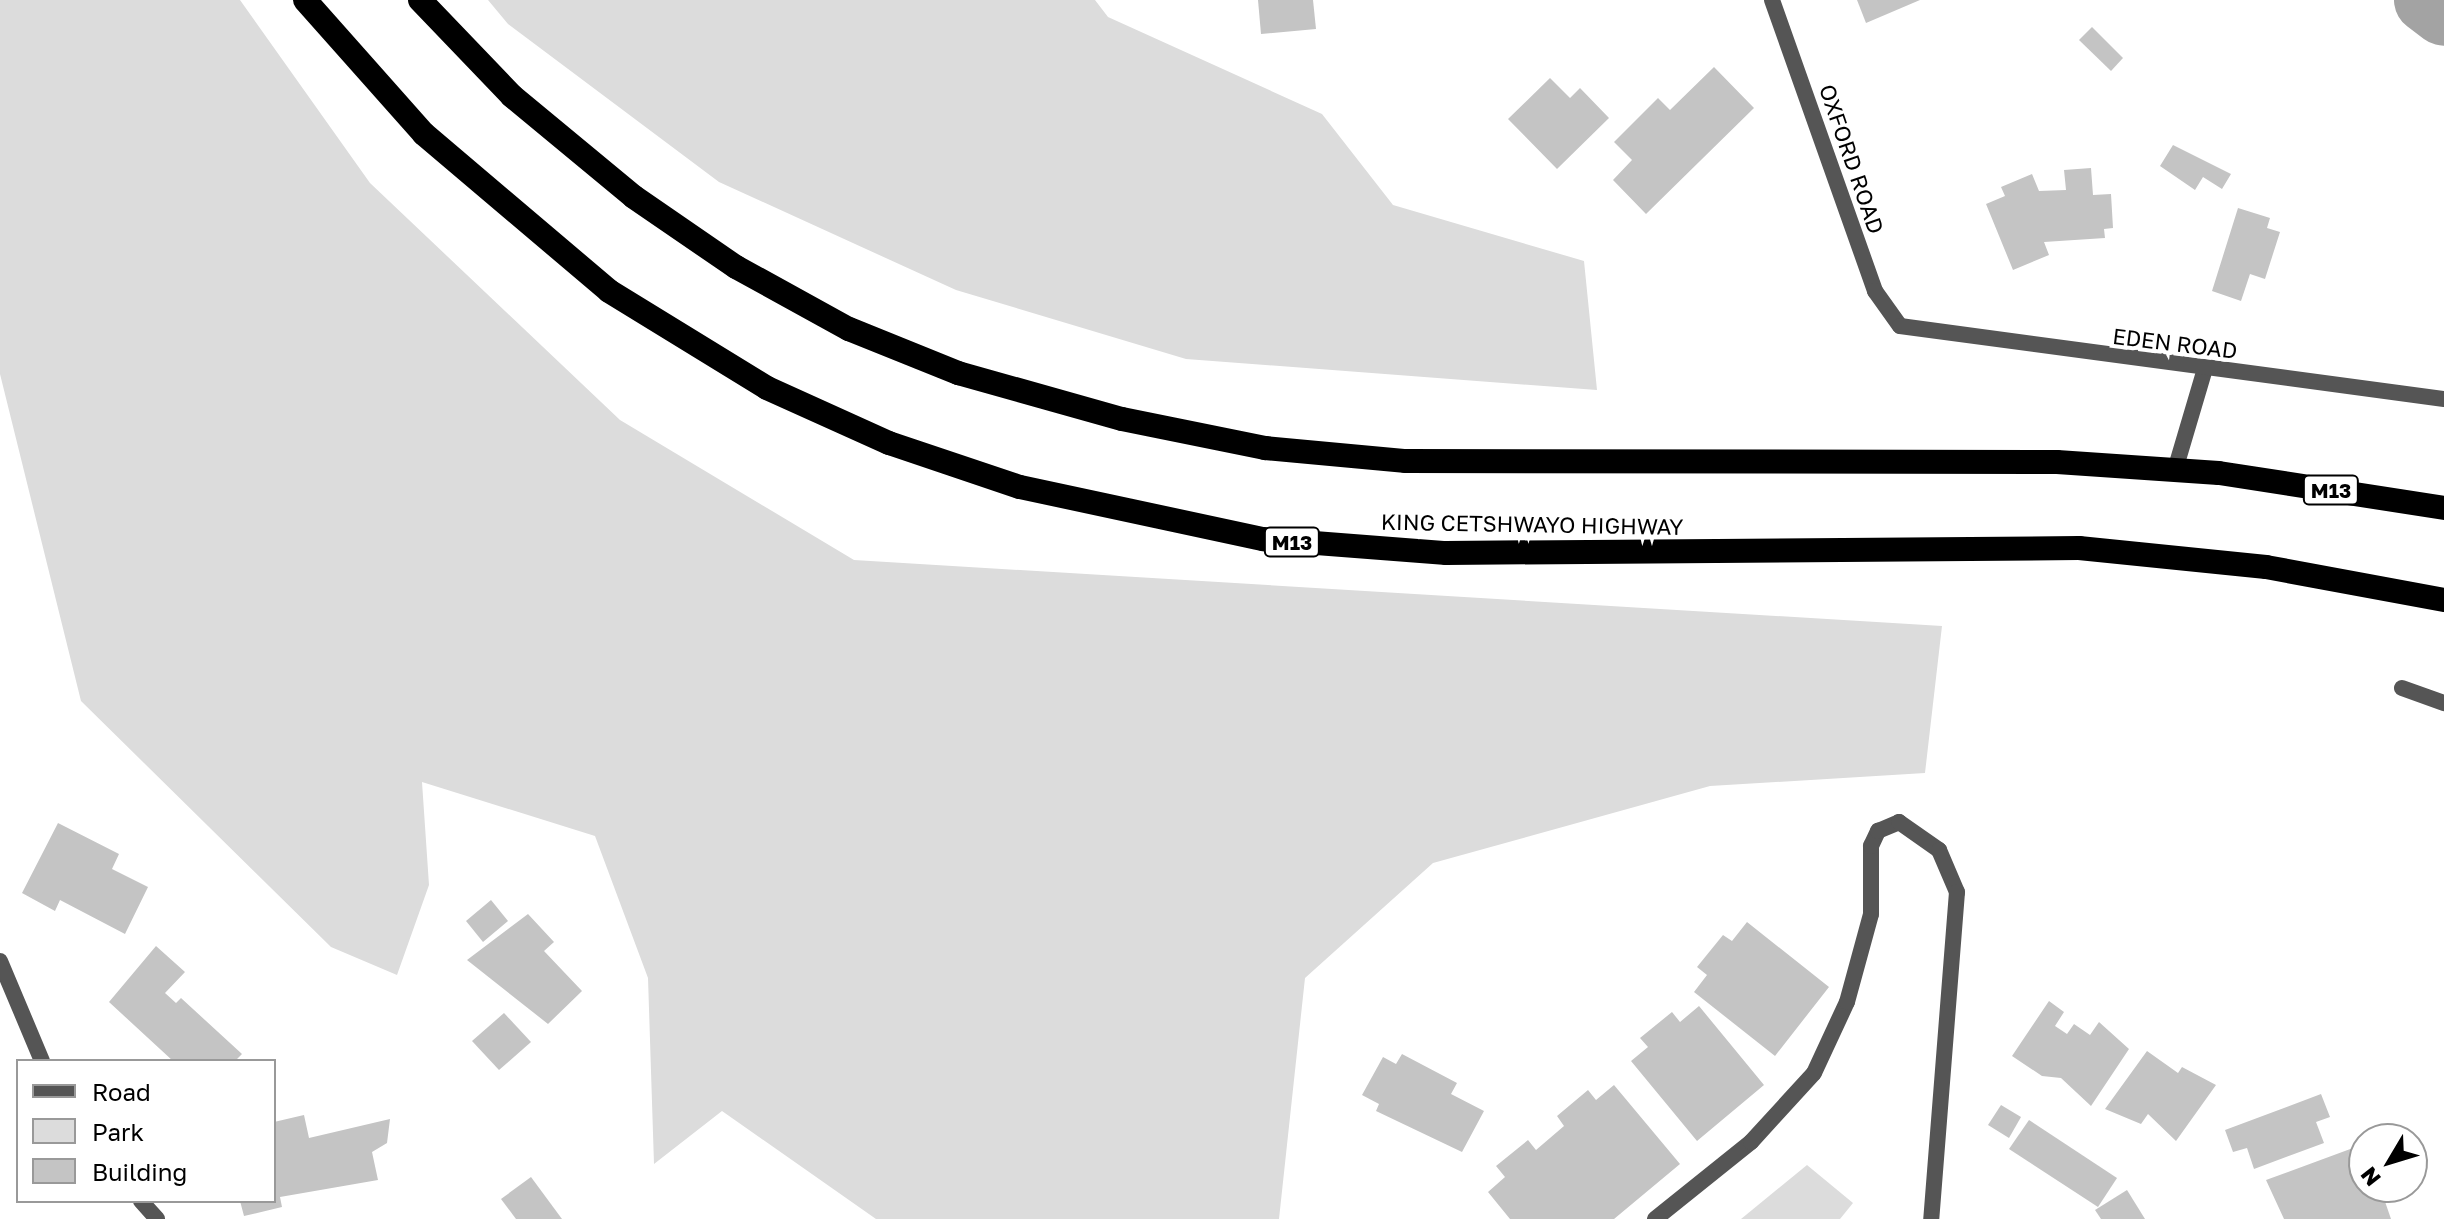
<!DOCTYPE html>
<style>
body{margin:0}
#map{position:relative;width:2444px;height:1219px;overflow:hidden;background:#fff;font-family:"Golos Text",sans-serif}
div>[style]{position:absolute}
.green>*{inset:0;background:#dcdcdc}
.river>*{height:66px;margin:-33px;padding:0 33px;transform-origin:33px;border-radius:33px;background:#a3a3a3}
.building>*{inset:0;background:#c4c4c4}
.lane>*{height:16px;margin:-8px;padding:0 8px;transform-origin:8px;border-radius:8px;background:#555}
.street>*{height:16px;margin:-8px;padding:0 8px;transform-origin:8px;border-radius:8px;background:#555}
.highway>*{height:24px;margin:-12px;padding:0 12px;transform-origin:12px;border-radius:12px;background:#000}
span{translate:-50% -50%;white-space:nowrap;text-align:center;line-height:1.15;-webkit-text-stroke:8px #fff;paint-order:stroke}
.shield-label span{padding:2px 6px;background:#fff;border:2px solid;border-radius:6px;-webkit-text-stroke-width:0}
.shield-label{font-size:20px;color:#000;font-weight:700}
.street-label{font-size:22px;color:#000}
.legend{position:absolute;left:16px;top:1059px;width:260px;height:144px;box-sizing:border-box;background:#fff;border:2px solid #999;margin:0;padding:10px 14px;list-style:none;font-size:24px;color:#000}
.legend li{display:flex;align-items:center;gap:16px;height:40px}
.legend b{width:40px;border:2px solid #999}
.north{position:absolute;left:2348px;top:1123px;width:80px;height:80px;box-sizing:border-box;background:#fff;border:2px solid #999;border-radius:50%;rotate:232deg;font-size:22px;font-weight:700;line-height:32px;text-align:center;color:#000}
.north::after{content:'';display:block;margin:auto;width:28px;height:36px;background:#000;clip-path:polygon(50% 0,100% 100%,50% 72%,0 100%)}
</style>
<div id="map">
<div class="green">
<div style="clip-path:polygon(0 0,240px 0,370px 183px,620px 420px,854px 560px,1942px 626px,1925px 773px,1710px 786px,1433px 863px,1305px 978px,1279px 1219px,876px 1219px,722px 1111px,654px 1164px,648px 978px,595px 836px,422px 782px,429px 885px,397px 975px,331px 947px,81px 701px,0 374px)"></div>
<div style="clip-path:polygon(488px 0,1095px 0,1108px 17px,1322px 114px,1393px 205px,1584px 261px,1597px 390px,1186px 359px,956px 290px,719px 182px,508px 24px)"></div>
<div style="clip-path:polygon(1807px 1165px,1853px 1203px,1840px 1219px,1741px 1219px)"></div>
</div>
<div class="river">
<div style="left:2427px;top:0;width:21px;rotate:37deg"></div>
</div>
<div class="building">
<div style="clip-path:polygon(1258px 0,1313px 0,1316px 29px,1261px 34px)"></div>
<div style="clip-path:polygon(1857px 0,1920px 0,1866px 23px)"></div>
<div style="clip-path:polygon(2092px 27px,2123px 58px,2111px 71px,2079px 40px)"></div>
<div style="clip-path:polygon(1714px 67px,1754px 108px,1646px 214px,1613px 180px,1632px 160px,1614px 142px,1658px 98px,1670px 110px)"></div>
<div style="clip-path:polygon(1550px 78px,1570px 98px,1580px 88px,1609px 118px,1557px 169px,1508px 119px)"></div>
<div style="clip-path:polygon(2173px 145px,2231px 174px,2222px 189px,2203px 177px,2195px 190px,2160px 166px)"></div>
<div style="clip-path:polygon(2091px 168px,2093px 195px,2111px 194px,2113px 228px,2104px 229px,2105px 238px,2044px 242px,2049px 255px,2013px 270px,1986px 204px,2005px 196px,2001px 187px,2032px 174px,2039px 191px,2066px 190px,2064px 170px)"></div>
<div style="clip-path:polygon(2238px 208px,2270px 218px,2267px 228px,2280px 232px,2265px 279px,2250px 274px,2241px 301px,2212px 291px)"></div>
<div style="clip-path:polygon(58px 823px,119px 854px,112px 869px,148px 887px,125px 934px,60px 900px,55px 911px,22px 893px)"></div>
<div style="clip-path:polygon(491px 900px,508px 921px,483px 942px,466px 921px)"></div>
<div style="clip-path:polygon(528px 914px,554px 942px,544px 951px,582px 991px,548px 1024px,467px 960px)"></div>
<div style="clip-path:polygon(1747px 922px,1829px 987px,1775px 1056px,1694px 992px,1707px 975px,1697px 967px,1723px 935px,1732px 941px)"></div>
<div style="clip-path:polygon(156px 946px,185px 972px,165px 993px,176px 1003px,181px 998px,242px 1054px,235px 1061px,173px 1061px,109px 1002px)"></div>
<div style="clip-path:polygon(2049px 1001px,2064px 1012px,2055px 1026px,2067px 1034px,2074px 1024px,2090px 1035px,2099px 1022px,2129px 1049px,2091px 1106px,2061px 1078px,2042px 1076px,2012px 1056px)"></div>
<div style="clip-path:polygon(1699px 1006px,1764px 1085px,1697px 1141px,1631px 1061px,1648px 1047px,1640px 1038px,1672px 1012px,1680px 1022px)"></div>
<div style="clip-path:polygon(504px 1013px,531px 1042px,499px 1070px,472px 1041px)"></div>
<div style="clip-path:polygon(2147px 1051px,2178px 1073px,2182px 1067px,2216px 1085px,2176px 1141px,2148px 1114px,2141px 1124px,2105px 1109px)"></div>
<div style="clip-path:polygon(1402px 1054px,1457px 1083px,1451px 1094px,1484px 1111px,1462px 1152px,1376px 1111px,1379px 1104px,1362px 1095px,1383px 1057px,1396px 1064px)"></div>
<div style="clip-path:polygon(1614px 1085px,1680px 1164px,1614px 1219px,1510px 1219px,1488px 1192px,1505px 1177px,1496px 1166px,1528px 1140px,1536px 1150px,1564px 1126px,1557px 1116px,1588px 1090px,1596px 1100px)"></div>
<div style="clip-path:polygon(2321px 1094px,2330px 1117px,2316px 1122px,2324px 1143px,2254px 1169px,2247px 1148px,2233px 1152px,2225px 1130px)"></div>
<div style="clip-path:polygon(2001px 1105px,2021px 1117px,2009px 1138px,1988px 1125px)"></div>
<div style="clip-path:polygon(304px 1115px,309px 1138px,390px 1119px,387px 1143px,372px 1152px,378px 1180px,280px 1197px,282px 1207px,244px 1216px,240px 1201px,274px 1201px,274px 1122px)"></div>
<div style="clip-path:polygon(2029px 1120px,2117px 1178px,2098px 1207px,2009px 1149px)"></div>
<div style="clip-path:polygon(2353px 1148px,2364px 1187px,2380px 1187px,2391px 1219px,2284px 1219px,2266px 1180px)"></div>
<div style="clip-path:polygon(531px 1177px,562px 1219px,516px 1219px,501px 1199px)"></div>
<div style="clip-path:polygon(2127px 1190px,2145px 1219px,2101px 1219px,2095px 1210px)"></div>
</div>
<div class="lane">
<div style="left:2175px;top:470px;width:105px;rotate:-73.5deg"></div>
</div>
<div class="street">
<div style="left:1772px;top:0;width:309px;rotate:70.5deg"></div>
<div style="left:1875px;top:291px;width:43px;rotate:54.5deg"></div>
<div style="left:1900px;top:326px;width:549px;rotate:7.64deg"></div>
<div style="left:2402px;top:688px;width:45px;rotate:19.7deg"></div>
<div style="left:0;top:961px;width:108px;rotate:67.2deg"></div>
<div style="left:141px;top:1201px;width:24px;rotate:48deg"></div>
<div style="left:1655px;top:1219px;width:123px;rotate:-38.7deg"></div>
<div style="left:1751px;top:1142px;width:93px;rotate:-47.6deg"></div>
<div style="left:1814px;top:1073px;width:78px;rotate:-65.1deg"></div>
<div style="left:1847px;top:1002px;width:91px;rotate:-74.7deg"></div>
<div style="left:1871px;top:914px;width:68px;rotate:-90deg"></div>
<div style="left:1871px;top:846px;width:17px;rotate:-65deg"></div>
<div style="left:1878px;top:831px;width:23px;rotate:-23deg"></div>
<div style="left:1899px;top:822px;width:49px;rotate:35deg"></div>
<div style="left:1939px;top:850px;width:46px;rotate:66.8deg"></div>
<div style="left:1957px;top:892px;width:328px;rotate:94.5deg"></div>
</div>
<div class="highway">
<div style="left:305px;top:0;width:179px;rotate:48.4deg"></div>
<div style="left:424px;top:134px;width:243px;rotate:40.3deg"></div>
<div style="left:609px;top:291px;width:185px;rotate:31.5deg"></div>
<div style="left:767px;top:388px;width:134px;rotate:24.3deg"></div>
<div style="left:889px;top:443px;width:138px;rotate:18.6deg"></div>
<div style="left:1020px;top:487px;width:249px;rotate:12.1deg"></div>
<div style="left:1263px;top:539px;width:184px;rotate:4.4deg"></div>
<div style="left:1446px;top:553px;width:633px;rotate:-0.45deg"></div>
<div style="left:2079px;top:548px;width:188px;rotate:5.8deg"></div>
<div style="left:2266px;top:567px;width:181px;rotate:10.5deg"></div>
<div style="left:420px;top:0;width:133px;rotate:46.2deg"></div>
<div style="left:512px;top:96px;width:158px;rotate:39.6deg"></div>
<div style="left:634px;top:197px;width:124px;rotate:34.5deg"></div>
<div style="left:736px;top:267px;width:129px;rotate:28.8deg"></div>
<div style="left:849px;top:329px;width:118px;rotate:22deg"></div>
<div style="left:958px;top:373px;width:170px;rotate:15.7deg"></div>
<div style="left:1122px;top:419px;width:146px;rotate:11.5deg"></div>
<div style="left:1265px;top:448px;width:142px;rotate:5.3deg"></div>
<div style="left:1406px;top:461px;width:651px;rotate:0.09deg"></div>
<div style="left:2057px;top:462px;width:162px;rotate:3.9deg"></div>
<div style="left:2219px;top:473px;width:228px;rotate:8.8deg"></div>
</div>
<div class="shield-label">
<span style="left:2331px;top:490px">M13</span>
<span style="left:1292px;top:542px">M13</span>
</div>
<div class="street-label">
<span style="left:1852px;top:159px;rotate:71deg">OXFORD ROAD</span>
<span style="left:2175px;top:343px;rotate:7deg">EDEN ROAD</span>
<span style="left:1532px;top:524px;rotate:1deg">KING CETSHWAYO HIGHWAY</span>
</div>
<ul class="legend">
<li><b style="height:10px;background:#555"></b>Road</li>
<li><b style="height:22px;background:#dcdcdc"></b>Park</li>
<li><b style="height:22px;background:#c4c4c4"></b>Building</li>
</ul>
<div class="north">N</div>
</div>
